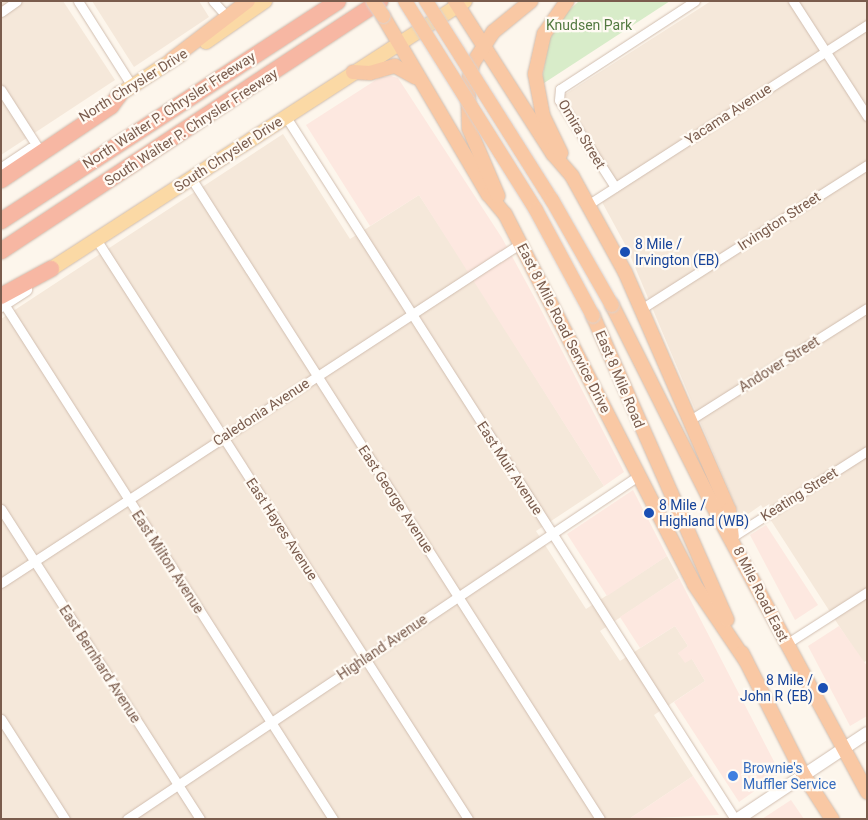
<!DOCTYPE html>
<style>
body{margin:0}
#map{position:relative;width:868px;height:820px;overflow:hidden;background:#fdf6ec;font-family:Roboto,sans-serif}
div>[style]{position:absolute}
.residential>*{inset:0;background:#f5e8da}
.commercial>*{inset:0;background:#fde8e0}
.green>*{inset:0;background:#d8ecc9}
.roads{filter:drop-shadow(0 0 1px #d1beb0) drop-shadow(0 0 1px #d1beb0)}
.minor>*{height:9px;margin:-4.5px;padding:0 4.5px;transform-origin:4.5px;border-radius:4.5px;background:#fff}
.secondary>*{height:12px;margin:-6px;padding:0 6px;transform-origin:6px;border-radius:6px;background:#fff}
.primary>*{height:14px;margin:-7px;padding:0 7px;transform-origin:7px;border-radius:7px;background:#fbd9a5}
.trunk>*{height:14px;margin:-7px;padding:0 7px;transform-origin:7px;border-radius:7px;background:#f9c8a4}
.motorway>*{height:16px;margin:-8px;padding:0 8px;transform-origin:8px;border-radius:8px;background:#f7b7a3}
.bridges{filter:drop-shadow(0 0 1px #dad1cd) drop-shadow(0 0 1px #dad1cd)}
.trunk-bridge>*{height:14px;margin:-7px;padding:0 7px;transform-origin:7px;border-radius:7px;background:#f9c8a4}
.dots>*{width:14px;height:14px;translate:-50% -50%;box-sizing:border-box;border:2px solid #fffaf3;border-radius:50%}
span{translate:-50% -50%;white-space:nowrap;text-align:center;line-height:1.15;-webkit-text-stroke:4.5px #fffaf3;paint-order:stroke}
.park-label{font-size:14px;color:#537a41}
.street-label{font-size:14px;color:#7a5c4d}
.transit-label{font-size:14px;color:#164399}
.left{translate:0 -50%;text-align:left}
.right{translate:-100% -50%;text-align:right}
.shop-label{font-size:14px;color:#366cbe}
.frame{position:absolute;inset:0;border:2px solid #7a5c4d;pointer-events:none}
</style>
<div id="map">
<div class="residential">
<div style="clip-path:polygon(1px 1px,63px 1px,115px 80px,1px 155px)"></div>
<div style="clip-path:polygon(92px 1px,199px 1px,209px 17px,134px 67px)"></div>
<div style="clip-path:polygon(711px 1px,867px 1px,867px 660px,863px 663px,761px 505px,741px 519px,627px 248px,602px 202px,621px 190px,564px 95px)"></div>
<div style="clip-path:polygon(283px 134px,350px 239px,419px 195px,462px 261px,604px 486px,536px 531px,586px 609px,667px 556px,679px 578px,600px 631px,620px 661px,675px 626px,688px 646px,678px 654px,692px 659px,705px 681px,654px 715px,693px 776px,629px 819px,1px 819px,1px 319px)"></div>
</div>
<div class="commercial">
<div style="clip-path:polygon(391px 76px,398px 78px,502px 238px,538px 304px,624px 472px,604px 486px,419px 195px,370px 226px,306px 125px,379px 78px)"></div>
<div style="clip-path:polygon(633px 490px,667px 556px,607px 596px,567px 534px)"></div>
<div style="clip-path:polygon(766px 525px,818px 605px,795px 620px,750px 535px)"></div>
<div style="clip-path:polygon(679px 578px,780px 773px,739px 802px,674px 702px,705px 681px,692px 659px,685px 663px,678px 653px,688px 646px,675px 626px,640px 648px,620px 617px)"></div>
<div style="clip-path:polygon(839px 626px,867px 666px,867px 716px,850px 726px,808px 646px)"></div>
<div style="clip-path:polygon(693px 776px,719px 815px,629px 819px)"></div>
<div style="clip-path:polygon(791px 800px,804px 819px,762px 819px)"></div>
</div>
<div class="green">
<div style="clip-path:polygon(579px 1px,670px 1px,541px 85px,549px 40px,561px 18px)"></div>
</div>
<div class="roads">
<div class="minor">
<div style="left:78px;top:1px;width:101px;rotate:57.6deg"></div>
<div style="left:213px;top:1px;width:25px;rotate:48deg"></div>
<div style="left:793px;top:1px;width:137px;rotate:57.2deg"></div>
<div style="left:1px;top:12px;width:19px;rotate:-35deg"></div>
<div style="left:1px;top:90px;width:67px;rotate:57.3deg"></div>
<div style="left:286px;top:117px;width:833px;rotate:57.4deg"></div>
<div style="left:191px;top:178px;width:760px;rotate:57.46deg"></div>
<div style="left:615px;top:187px;width:103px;rotate:-122.8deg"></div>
<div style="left:559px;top:100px;width:11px;rotate:-85deg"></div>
<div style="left:560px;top:89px;width:161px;rotate:-33.1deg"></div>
<div style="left:589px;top:204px;width:331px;rotate:-32.8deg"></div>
<div style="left:96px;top:239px;width:689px;rotate:57.32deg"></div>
<div style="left:4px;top:304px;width:611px;rotate:57.43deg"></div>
<div style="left:641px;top:309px;width:268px;rotate:-32.5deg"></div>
<div style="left:690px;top:420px;width:209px;rotate:-32.3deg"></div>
<div style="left:1px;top:509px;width:368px;rotate:57.3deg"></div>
<div style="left:732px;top:537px;width:160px;rotate:-32.5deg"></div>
<div style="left:1px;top:583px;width:621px;rotate:-33.18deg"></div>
<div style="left:786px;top:644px;width:96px;rotate:-32.7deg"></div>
<div style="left:1px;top:719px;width:119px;rotate:57.4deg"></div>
<div style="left:127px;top:819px;width:615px;rotate:-33.87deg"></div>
</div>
<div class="secondary">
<div style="left:1px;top:170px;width:36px;rotate:-34deg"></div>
<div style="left:1px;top:306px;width:30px;rotate:-33deg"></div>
<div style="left:738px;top:819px;width:155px;rotate:-33.7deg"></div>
</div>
<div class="primary">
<div style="left:206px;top:42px;width:72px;rotate:-34.8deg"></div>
<div style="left:120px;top:94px;width:72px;rotate:-33deg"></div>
<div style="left:51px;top:269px;width:493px;rotate:-32.9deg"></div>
</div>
<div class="trunk">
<div style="left:455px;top:1px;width:182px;rotate:57.4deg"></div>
<div style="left:553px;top:154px;width:29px;rotate:49deg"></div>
<div style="left:572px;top:176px;width:110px;rotate:61.1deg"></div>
<div style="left:625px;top:272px;width:260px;rotate:66.4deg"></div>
<div style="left:729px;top:510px;width:27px;rotate:84deg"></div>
<div style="left:383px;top:16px;width:207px;rotate:59.5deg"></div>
<div style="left:488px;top:194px;width:26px;rotate:50deg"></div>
<div style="left:505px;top:214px;width:415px;rotate:62.9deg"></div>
<div style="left:694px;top:584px;width:93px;rotate:56deg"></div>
<div style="left:171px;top:60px;width:97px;rotate:-37.5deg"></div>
<div style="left:353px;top:72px;width:17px;rotate:3deg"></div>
<div style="left:370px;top:73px;width:26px;rotate:-16deg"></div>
<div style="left:395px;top:66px;width:23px;rotate:29deg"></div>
<div style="left:561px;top:153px;width:41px;rotate:-115.9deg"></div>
<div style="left:543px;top:116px;width:43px;rotate:-100.8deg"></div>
<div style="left:535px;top:74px;width:41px;rotate:-77.3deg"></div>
<div style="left:544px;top:34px;width:40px;rotate:-55.1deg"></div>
<div style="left:498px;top:196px;width:74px;rotate:-113.1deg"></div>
<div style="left:469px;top:128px;width:45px;rotate:-91.3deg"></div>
<div style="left:468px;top:83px;width:21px;rotate:-76deg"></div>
<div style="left:473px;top:63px;width:37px;rotate:-57deg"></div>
<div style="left:493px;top:32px;width:49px;rotate:-39.2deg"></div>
<div style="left:612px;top:305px;width:236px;rotate:63.3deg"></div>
<div style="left:718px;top:516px;width:314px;rotate:61.6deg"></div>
<div style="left:593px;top:316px;width:332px;rotate:66.2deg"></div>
<div style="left:742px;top:653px;width:136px;rotate:63.2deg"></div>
<div style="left:803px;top:774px;width:54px;rotate:57.2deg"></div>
</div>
<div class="motorway">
<div style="left:1px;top:180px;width:133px;rotate:-33.9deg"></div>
<div style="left:111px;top:106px;width:15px;rotate:-53deg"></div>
<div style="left:1px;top:221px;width:402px;rotate:-33.1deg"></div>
<div style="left:1px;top:251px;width:454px;rotate:-33.4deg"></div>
<div style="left:1px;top:296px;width:57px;rotate:-28.4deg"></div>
</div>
</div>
<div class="bridges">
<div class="trunk-bridge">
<div style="left:373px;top:1px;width:18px;rotate:56deg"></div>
<div style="left:405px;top:1px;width:247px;rotate:57.9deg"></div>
<div style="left:536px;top:210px;width:120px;rotate:61.7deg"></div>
<div style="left:426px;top:1px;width:236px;rotate:57.7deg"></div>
<div style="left:552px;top:200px;width:121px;rotate:60.3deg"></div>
</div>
</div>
<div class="dots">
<div style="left:625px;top:252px;background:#1a4fb4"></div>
<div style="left:649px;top:513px;background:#1a4fb4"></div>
<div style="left:823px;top:688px;background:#1a4fb4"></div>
<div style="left:733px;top:776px;background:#3f7fe0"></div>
</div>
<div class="park-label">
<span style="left:589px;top:25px">Knudsen Park</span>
</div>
<div class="street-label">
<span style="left:133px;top:85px;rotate:-32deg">North Chrysler Drive</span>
<span style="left:169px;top:110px;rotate:-33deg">North Walter P. Chrysler Freeway</span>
<span style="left:728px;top:114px;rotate:-33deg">Yacama Avenue</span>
<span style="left:191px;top:127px;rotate:-33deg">South Walter P. Chrysler Freeway</span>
<span style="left:582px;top:134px;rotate:59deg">Omira Street</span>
<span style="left:228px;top:154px;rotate:-33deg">South Chrysler Drive</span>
<span style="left:779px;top:221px;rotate:-33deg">Irvington Street</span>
<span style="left:564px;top:328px;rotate:63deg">East 8 Mile Road Service Drive</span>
<span style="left:779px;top:364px;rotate:-32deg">Andover Street</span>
<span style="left:620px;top:379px;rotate:67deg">East 8 Mile Road</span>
<span style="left:261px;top:412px;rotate:-33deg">Caledonia Avenue</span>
<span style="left:510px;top:468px;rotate:57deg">East Muir Avenue</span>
<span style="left:799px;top:494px;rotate:-32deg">Keating Street</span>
<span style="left:396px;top:499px;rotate:57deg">East George Avenue</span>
<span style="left:282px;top:529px;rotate:57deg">East Hayes Avenue</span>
<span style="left:168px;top:562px;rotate:57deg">East Milton Avenue</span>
<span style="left:761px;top:594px;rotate:63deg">8 Mile Road East</span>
<span style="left:382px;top:647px;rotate:-34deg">Highland Avenue</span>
<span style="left:100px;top:664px;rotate:57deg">East Bernhard Avenue</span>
</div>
<div class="transit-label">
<span class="left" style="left:635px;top:252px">8 Mile /<br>Irvington (EB)</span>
<span class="left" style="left:659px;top:513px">8 Mile /<br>Highland (WB)</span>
<span class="right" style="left:813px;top:688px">8 Mile /<br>John R (EB)</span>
</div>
<div class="shop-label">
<span class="left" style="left:743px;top:776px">Brownie's<br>Muffler Service</span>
</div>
<div class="frame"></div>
</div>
